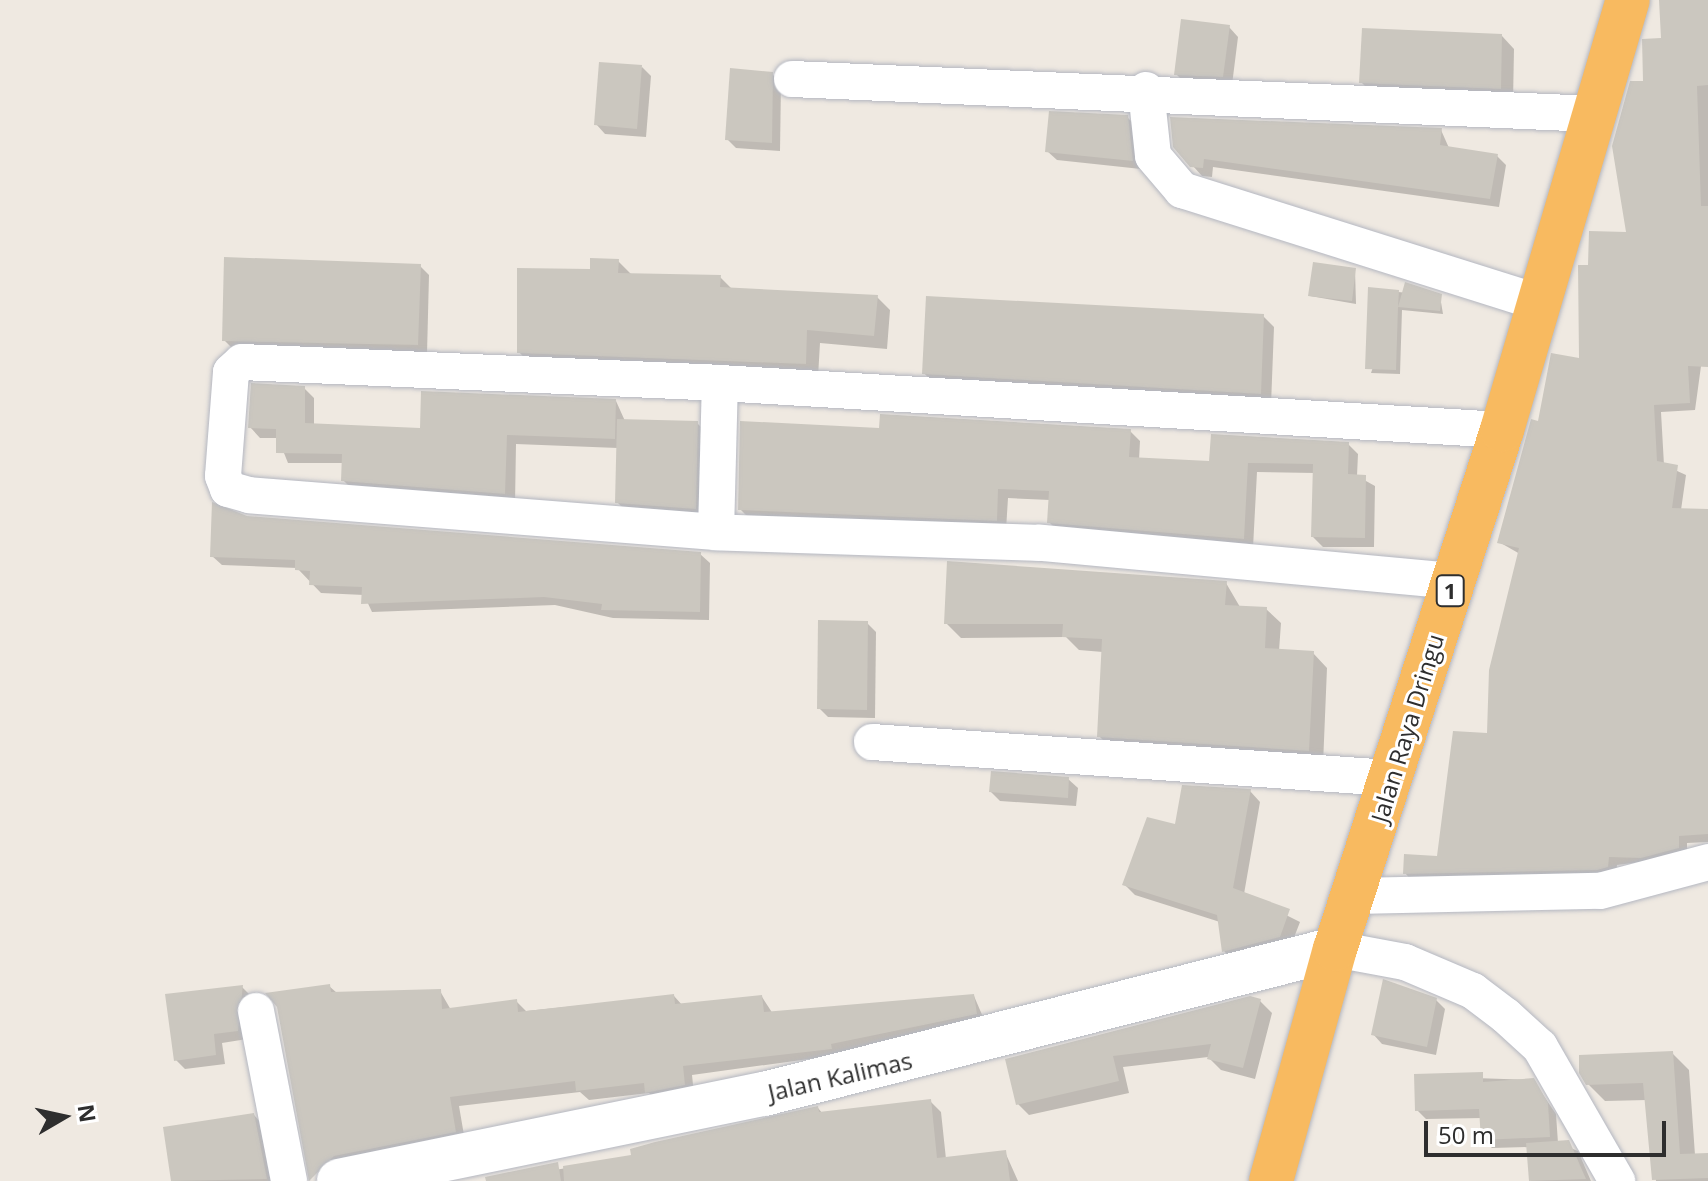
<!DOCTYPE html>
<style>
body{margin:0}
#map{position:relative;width:1708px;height:1181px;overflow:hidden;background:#efe9e1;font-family:"Open Sans",sans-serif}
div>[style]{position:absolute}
.shadow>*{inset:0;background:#0003}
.building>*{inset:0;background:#cbc7bf}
.roads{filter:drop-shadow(0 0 2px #b4b7c1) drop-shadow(0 0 2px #b4b7c1)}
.minor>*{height:36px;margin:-18px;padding:0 18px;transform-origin:18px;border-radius:18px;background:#fff}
.tertiary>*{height:44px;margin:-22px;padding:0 22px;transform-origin:22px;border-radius:22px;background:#fff}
.trunk>*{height:44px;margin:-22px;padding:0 22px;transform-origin:22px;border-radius:22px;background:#f8ba60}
span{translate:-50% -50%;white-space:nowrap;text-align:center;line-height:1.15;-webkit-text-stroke:6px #fff;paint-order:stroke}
.shield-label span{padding:2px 6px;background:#fff;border:2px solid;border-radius:6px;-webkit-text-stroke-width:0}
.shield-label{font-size:22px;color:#2e2e2e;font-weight:700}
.street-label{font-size:24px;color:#2e2e2e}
.north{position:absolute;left:24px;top:1077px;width:80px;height:80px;-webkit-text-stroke:6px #fff;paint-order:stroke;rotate:81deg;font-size:22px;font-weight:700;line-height:32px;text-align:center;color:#2e2e2e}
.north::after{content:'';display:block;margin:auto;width:28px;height:36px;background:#2e2e2e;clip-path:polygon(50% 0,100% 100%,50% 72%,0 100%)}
.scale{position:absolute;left:1424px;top:1121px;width:242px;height:36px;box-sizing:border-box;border:4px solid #2e2e2e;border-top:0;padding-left:10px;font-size:24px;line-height:28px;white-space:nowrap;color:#2e2e2e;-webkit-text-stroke:6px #fff;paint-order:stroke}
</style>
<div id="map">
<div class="shadow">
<div style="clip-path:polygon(1708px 0,1708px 315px,1695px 410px,1661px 412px,1664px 465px,1686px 475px,1681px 510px,1708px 511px,1708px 842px,1687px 843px,1687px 856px,1617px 865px,1616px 875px,1413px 882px,1405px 873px,1439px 858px,1489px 735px,1520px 554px,1499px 542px,1539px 423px,1581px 361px,1590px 267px,1628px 234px,1645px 83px,1663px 39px)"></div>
<div style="clip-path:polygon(1229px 27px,1238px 37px,1232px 85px,1185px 83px,1176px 74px)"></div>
<div style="clip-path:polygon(1502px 36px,1514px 49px,1513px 101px,1374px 95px,1361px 82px)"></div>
<div style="clip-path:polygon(642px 67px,651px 76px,646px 137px,605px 134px,596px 124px)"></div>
<div style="clip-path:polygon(772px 74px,781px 83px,780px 151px,736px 148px,727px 139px)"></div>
<div style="clip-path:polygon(1127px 117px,1136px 126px,1141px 169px,1057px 160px,1047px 151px)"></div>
<div style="clip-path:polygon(1441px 130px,1449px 148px,1497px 156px,1506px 165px,1499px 207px,1213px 167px,1212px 177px,1202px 176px,1175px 146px)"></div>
<div style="clip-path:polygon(618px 261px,632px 275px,720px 277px,733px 290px,877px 297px,890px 310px,887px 349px,820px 343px,818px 377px,532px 366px,519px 352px,592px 271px)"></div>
<div style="clip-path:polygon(420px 266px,429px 275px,427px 354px,233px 349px,224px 340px)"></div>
<div style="clip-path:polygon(1355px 270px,1356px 304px,1310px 296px)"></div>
<div style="clip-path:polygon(1398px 292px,1440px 296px,1443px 314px,1402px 310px,1400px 374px,1371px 373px)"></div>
<div style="clip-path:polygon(1263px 316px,1274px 327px,1271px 405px,935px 385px,924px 373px)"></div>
<div style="clip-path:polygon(304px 388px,314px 398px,314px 426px,422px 431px,616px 401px,625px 421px,697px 423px,711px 437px,709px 522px,631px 516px,617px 502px,618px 448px,516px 444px,515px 504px,354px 491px,343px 480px,344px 463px,288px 463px,278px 438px,260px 438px,250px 427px)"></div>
<div style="clip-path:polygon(881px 430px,1130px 431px,1140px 441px,1139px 460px,1211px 463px,1348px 444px,1358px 454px,1357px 476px,1375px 486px,1374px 547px,1323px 547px,1313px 537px,1315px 473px,1257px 472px,1253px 548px,1059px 532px,1049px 522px,1050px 500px,1008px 498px,1006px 530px,750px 519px,740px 509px)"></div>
<div style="clip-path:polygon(247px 518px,700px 554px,710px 563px,709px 620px,613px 618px,555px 605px,372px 612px,364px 595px,321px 593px,297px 568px,222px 565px,212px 556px)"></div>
<div style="clip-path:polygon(1226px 583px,1240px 607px,1266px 609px,1281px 623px,1279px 651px,1313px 653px,1327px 668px,1323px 765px,1113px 750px,1099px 736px,1103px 652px,1079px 650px,1066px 637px,961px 638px,946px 623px)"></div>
<div style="clip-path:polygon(867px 623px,876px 632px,875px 718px,828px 717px,819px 708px)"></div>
<div style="clip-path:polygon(1068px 779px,1078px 788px,1076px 806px,1000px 801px,991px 792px)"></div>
<div style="clip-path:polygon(1250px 791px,1260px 802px,1244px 894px,1300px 922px,1290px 948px,1234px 962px,1224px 951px,1220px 922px,1135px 895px,1124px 884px,1177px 827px)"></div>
<div style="clip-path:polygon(329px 986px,337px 993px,440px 991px,451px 1010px,516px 1001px,526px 1011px,674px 996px,683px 1006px,762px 997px,773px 1014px,974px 996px,986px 1024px,896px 1047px,692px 1075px,694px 1094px,658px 1102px,649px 1093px,589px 1100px,580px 1092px,459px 1106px,465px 1141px,319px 1172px,309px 1162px)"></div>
<div style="clip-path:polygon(242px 987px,251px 996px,247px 1039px,222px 1043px,225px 1064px,185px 1069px,176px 1060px)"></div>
<div style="clip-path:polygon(1436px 1000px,1445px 1009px,1436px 1055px,1382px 1044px,1373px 1034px)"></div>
<div style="clip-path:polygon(1260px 1001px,1272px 1013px,1255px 1079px,1221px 1070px,1208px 1057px,1123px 1067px,1129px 1093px,1029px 1115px,1018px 1104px,1007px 1060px)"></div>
<div style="clip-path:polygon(1672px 1053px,1689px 1070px,1695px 1155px,1708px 1155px,1708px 1181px,1656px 1181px,1647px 1100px,1605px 1101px,1588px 1084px)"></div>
<div style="clip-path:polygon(1416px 1076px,1533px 1080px,1556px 1114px,1558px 1143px,1578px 1151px,1591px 1181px,1531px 1181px,1529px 1147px,1492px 1148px,1483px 1139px,1482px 1118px,1426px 1119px,1417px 1110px)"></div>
<div style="clip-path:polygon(930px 1101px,941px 1112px,946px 1159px,1005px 1152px,1018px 1181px,488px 1181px,633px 1157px,818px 1108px,823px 1114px)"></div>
<div style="clip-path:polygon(254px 1115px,264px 1126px,275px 1181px,173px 1181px,165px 1128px)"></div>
</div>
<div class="building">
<div style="clip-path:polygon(1659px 0,1708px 0,1708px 85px,1697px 86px,1701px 206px,1708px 206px,1708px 367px,1688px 366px,1690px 403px,1654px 405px,1657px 461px,1678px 465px,1672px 508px,1708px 509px,1708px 834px,1679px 836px,1679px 848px,1641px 858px,1609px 857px,1608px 867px,1597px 870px,1403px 874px,1404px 854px,1437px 856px,1453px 731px,1487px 733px,1489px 670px,1519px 548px,1497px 543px,1531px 419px,1538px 421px,1551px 353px,1579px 358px,1578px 265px,1588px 265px,1589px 231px,1626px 232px,1612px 146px,1630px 81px,1643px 81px,1642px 39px,1661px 38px)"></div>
<div style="clip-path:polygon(1181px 19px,1230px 25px,1223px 77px,1174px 75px)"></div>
<div style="clip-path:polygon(1362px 28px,1502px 34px,1501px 89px,1359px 83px)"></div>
<div style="clip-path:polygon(599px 62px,642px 65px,637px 129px,594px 125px)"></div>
<div style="clip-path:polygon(730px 68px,773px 72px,772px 143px,725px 140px)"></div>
<div style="clip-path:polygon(1049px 111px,1128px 115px,1133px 161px,1045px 152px)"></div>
<div style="clip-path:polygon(1170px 117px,1442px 128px,1440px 145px,1498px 154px,1490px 199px,1204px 159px,1203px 168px,1190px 167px,1173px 147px)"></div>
<div style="clip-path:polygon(224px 257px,421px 264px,418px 345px,222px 341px)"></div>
<div style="clip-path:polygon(590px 258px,619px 259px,618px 273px,721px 275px,720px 287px,878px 295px,874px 336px,807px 330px,806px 364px,517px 353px,517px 268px,590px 269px)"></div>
<div style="clip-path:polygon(1313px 262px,1356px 268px,1352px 301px,1308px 296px)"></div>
<div style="clip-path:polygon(1405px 282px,1442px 294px,1440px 311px,1398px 307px,1396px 370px,1365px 369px,1368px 287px,1399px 290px,1398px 307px)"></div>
<div style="clip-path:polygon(926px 296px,1264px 314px,1261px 394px,922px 374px)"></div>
<div style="clip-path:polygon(251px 383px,305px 386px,305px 423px,420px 428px,421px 391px,616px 399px,615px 439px,507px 435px,505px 494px,341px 481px,342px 454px,276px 453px,276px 429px,248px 428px)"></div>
<div style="clip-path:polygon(880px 414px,1131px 429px,1129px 457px,1209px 461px,1211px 434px,1349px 442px,1348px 474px,1366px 475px,1365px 538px,1311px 537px,1313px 464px,1248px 463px,1244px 539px,1047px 523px,1049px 491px,998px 489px,997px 521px,738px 510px,740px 421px,879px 428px)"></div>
<div style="clip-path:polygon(617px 419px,698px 421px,696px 509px,615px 503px)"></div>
<div style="clip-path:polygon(212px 502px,247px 516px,701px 552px,700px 612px,601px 610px,602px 604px,544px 597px,361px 604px,362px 587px,309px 585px,310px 571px,295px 570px,295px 560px,210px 557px)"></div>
<div style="clip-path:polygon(947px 561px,1227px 581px,1225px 605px,1267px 607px,1265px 648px,1314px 651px,1309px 751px,1097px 737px,1102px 639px,1062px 637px,1063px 624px,944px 624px)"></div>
<div style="clip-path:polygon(818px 620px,868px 621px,867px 710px,817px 709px)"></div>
<div style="clip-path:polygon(991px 771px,1069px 777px,1068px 798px,989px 792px)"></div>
<div style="clip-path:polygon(1182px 785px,1251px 789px,1233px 888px,1290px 909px,1280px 937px,1222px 952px,1217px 915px,1122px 885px,1147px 817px,1175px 824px)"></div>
<div style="clip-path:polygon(1383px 979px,1437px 998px,1427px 1047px,1371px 1035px)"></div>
<div style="clip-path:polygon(330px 984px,331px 992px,441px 989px,442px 1009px,517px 999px,518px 1012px,674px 994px,675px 1004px,762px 995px,764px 1012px,974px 994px,977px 1014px,831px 1044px,832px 1049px,683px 1066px,685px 1085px,645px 1093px,644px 1083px,576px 1091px,575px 1081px,450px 1097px,456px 1132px,334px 1156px,309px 1181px,277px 1007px,265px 993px)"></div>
<div style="clip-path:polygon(243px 985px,238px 1031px,214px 1034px,216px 1055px,174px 1061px,165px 994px)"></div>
<div style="clip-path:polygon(1250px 996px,1261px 999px,1243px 1068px,1207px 1059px,1211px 1044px,1113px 1056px,1119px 1081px,1016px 1105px,1005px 1059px)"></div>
<div style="clip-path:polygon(1673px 1051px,1680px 1154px,1708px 1153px,1708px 1178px,1652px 1180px,1643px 1083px,1586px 1085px,1579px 1073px,1579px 1055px)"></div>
<div style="clip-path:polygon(1483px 1072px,1483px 1082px,1534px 1078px,1548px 1103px,1550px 1137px,1481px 1140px,1479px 1109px,1415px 1111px,1414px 1074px)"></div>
<div style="clip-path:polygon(931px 1099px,937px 1158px,1006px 1150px,1010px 1181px,564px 1181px,563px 1166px,631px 1155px,630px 1149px,655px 1142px,818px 1106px,819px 1112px)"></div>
<div style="clip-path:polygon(254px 1113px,267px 1179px,171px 1181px,163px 1127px)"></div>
<div style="clip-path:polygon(1569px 1140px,1586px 1179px,1529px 1181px,1526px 1143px)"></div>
<div style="clip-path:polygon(558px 1162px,561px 1181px,486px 1181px,485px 1177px)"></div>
</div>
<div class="roads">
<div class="minor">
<div style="left:792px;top:79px;width:803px;rotate:2.5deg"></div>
<div style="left:1146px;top:90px;width:66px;rotate:83.9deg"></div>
<div style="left:1153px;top:156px;width:45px;rotate:49.5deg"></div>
<div style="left:1182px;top:190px;width:372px;rotate:17.5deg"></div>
<div style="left:716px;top:532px;width:149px;rotate:-88.5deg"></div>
<div style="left:1453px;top:581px;width:415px;rotate:-174.7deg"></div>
<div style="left:1040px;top:543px;width:324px;rotate:-178.1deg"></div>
<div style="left:716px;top:532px;width:468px;rotate:-175.5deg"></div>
<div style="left:249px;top:495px;width:22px;rotate:-164deg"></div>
<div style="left:228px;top:489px;width:14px;rotate:-111deg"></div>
<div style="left:223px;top:476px;width:104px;rotate:-85.6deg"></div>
<div style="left:231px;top:372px;width:15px;rotate:-42deg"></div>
<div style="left:242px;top:362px;width:478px;rotate:2.5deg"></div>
<div style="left:720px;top:383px;width:783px;rotate:3.44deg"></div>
<div style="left:872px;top:742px;width:519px;rotate:3.98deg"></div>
<div style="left:1355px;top:896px;width:245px;rotate:-1.2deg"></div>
<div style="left:1600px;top:891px;width:112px;rotate:-15deg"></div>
<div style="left:1335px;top:949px;width:71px;rotate:10.5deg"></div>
<div style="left:1405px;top:962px;width:74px;rotate:23.1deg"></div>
<div style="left:1473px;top:991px;width:41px;rotate:37.1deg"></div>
<div style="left:1506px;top:1016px;width:46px;rotate:42.4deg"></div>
<div style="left:1540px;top:1047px;width:155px;rotate:60.1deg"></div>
<div style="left:256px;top:1011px;width:173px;rotate:79deg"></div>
</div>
<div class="tertiary">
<div style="left:339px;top:1181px;width:434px;rotate:-11.6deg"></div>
<div style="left:764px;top:1094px;width:589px;rotate:-14.25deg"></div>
</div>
<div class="trunk">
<div style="left:1271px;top:1181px;width:241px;rotate:-74.6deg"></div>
<div style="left:1335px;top:949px;width:545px;rotate:-72.16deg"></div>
<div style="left:1502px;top:430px;width:448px;rotate:-73.7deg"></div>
</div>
</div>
<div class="shield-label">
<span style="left:1450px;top:591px">1</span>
</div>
<div class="street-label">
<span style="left:1407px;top:728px;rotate:-73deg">Jalan Raya Dringu</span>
<span style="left:840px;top:1076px;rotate:-13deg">Jalan Kalimas</span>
</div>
<div class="north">N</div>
<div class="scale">50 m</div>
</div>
